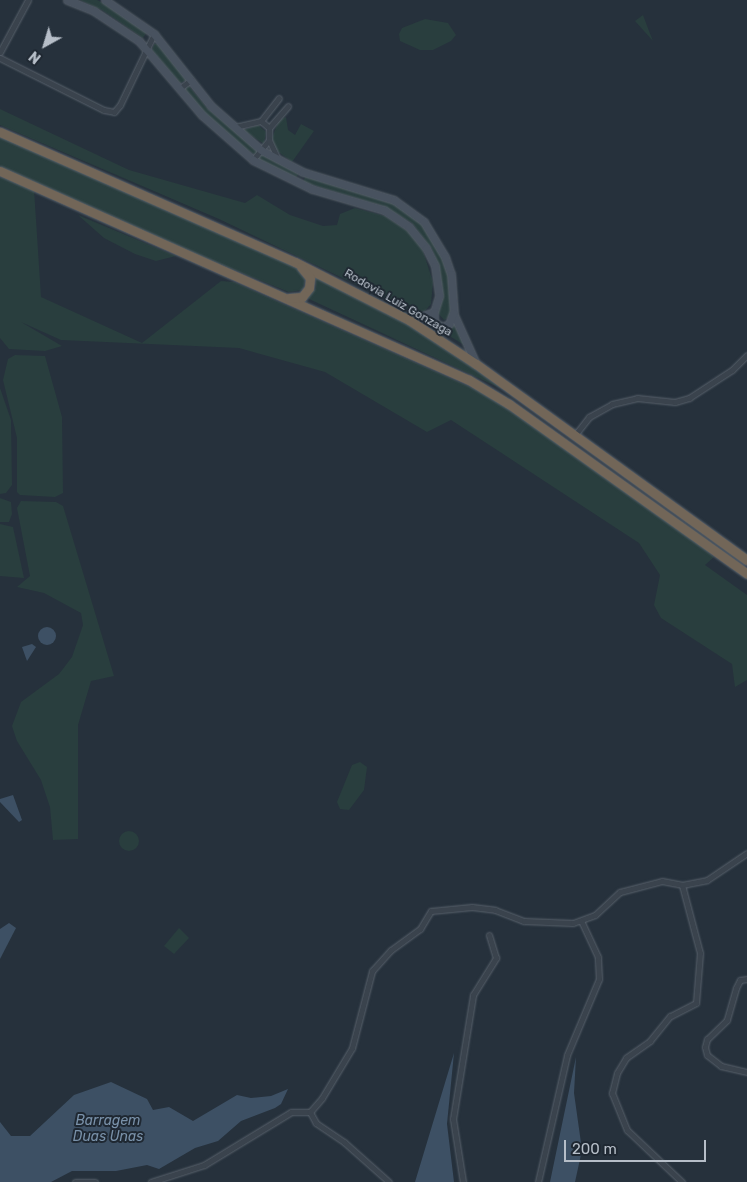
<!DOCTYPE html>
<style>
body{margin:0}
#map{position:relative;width:747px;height:1182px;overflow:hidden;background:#26313c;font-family:Rubik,sans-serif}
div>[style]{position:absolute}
.green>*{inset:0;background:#293e3e}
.round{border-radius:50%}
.water>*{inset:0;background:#3d5064}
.roads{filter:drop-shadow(0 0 1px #58616b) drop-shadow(0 0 1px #58616b)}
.street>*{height:5px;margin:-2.5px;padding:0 2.5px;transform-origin:2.5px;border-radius:2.5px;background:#3a434d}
.secondary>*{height:7px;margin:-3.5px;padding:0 3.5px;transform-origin:3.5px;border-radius:3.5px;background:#48525f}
.highway>*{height:9px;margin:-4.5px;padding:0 4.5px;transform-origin:4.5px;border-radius:4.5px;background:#726658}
span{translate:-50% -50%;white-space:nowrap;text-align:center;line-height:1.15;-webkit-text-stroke:4px #1f2832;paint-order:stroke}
.street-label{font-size:12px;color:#b6bec8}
.water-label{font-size:14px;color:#7991a9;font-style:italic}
.north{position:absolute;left:20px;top:20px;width:50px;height:50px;-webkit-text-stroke:4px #1f2832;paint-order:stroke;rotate:219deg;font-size:14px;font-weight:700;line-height:20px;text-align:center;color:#b6bec8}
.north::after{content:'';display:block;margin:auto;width:18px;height:22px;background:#b6bec8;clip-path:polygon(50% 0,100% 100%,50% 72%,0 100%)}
.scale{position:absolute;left:564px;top:1140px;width:142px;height:22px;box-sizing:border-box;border:2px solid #b6bec8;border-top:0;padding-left:6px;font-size:15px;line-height:18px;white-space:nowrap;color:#b6bec8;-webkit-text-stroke:4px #1f2832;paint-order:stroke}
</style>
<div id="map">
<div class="green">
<div style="clip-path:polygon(80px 0,97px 0,112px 7px,147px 32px,143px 38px,102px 10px)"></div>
<div style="clip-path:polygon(643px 15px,649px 31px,653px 41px,635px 21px)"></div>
<div style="clip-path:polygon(425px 19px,448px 23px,456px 35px,451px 41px,433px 50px,420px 50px,400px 41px,399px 34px,402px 28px)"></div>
<div style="clip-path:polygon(154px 44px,158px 44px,187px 80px,180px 83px,152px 50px)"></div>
<div style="clip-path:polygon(188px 85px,208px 109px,259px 151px,255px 155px,223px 133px,184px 90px)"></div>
<div style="clip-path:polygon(0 109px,129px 170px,245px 203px,257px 195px,290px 215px,323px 226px,337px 225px,340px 214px,355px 208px,385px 216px,409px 232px,422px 248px,433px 282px,431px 304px,425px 311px,416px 313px,219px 219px,0 125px)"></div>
<div style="clip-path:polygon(286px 117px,288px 130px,295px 135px,301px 124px,314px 131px,292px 162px,276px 150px,272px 138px,279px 120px)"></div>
<div style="clip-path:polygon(258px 125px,266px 132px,264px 144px,243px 130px)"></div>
<div style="clip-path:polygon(0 132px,299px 267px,306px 274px,303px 290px,289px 292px,34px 189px,41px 297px,142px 343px,221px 281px,234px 282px,488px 395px,699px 543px,714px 557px,705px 565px,747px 595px,747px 680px,735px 687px,732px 664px,661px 618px,654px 605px,660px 575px,639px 543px,451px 420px,427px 432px,325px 372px,239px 348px,61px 340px,21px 322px,62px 346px,45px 351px,9px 349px,0 338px,0 177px,29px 187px,0 171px)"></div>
<div style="clip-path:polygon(262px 152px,299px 173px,295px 179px,257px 159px)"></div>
<div style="clip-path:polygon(306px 175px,392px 200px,422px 223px,445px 259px,452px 292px,450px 317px,444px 320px,437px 312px,443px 298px,438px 264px,432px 249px,412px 223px,383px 206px,303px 182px)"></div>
<div style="clip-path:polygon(78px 215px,176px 256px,156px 261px,135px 254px,104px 238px)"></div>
<div style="clip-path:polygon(315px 274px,408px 322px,517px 396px,307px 298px,316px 288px)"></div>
<div style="clip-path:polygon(432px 315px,441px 329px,454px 315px,466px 346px,423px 320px)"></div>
<div style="clip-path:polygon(15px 355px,45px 356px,62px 417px,63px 493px,55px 497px,20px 495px,17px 492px,17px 438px,3px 380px,8px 359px)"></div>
<div style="clip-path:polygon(0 388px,11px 420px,12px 485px,6px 493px,0 494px)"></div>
<div style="clip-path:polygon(0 498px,11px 502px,12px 514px,9px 522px,0 522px)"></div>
<div style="clip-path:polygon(21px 501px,56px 502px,63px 506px,114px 676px,91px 681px,78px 725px,78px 839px,53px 840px,50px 807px,41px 780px,17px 741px,12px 726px,21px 702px,59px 674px,72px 657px,83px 625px,81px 613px,44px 593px,17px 587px,30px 576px,17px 508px)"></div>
<div style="clip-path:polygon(0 524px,13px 527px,24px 578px,0 576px)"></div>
<div style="clip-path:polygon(360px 762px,367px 767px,364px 790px,349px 810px,340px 809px,337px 802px,352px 765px)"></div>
<div class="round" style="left:119px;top:831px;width:20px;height:20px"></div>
<div style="clip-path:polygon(179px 928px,189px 938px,174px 954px,164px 946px)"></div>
</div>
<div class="water">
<div class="round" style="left:38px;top:627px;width:18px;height:18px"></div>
<div style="clip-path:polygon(32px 644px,36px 647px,27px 661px,22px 647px)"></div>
<div style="clip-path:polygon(13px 795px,22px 820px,19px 822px,0 802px,0 799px)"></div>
<div style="clip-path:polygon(9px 923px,16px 928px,0 959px,0 929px)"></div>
<div style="clip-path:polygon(454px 1053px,447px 1124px,454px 1182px,415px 1182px)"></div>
<div style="clip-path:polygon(576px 1057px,574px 1093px,582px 1150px,575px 1182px,550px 1182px)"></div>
<div style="clip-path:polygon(111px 1082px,147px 1099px,153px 1110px,169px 1107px,193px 1121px,237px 1095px,251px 1098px,271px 1096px,288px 1089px,281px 1104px,275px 1108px,241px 1121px,218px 1141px,195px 1148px,159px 1169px,147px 1165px,116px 1171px,72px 1171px,51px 1182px,0 1182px,0 1122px,11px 1136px,30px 1136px,74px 1095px)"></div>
</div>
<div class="roads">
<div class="street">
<div style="left:0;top:52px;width:59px;rotate:-61.7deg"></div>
<div style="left:0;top:58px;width:116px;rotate:26.6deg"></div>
<div style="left:104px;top:110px;width:10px;rotate:11deg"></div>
<div style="left:114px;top:112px;width:9px;rotate:-49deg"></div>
<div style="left:120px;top:105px;width:79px;rotate:-64.4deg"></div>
<div style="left:180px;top:88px;width:14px;rotate:-36deg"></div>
<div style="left:261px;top:121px;width:29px;rotate:-52deg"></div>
<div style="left:235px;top:127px;width:27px;rotate:-13deg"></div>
<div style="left:261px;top:121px;width:11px;rotate:41deg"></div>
<div style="left:269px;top:128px;width:12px;rotate:90deg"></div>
<div style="left:269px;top:140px;width:26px;rotate:129deg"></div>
<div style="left:269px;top:128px;width:29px;rotate:-49deg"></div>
<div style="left:269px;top:140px;width:19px;rotate:65deg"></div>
<div style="left:575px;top:435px;width:23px;rotate:-52deg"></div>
<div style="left:589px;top:417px;width:26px;rotate:-29deg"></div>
<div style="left:612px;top:404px;width:26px;rotate:-13deg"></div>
<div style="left:637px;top:398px;width:38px;rotate:6deg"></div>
<div style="left:675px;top:402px;width:15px;rotate:-16deg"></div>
<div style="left:689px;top:398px;width:51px;rotate:-33.1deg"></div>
<div style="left:732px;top:370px;width:21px;rotate:-45deg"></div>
<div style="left:682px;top:885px;width:70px;rotate:75.2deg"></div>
<div style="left:700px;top:953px;width:50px;rotate:94.6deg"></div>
<div style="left:696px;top:1003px;width:29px;rotate:153deg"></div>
<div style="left:670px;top:1016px;width:32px;rotate:129deg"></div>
<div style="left:650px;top:1041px;width:29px;rotate:145deg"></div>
<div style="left:626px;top:1058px;width:17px;rotate:121deg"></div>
<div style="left:617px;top:1073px;width:21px;rotate:104deg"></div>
<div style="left:612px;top:1093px;width:40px;rotate:68deg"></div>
<div style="left:627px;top:1130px;width:76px;rotate:43.4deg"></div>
<div style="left:747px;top:979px;width:7px;rotate:172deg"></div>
<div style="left:740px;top:980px;width:9px;rotate:117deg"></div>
<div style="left:736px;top:988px;width:33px;rotate:106deg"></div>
<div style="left:727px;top:1020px;width:28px;rotate:136deg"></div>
<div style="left:707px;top:1039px;width:8px;rotate:104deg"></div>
<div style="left:705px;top:1047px;width:8px;rotate:76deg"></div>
<div style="left:707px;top:1055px;width:18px;rotate:38deg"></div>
<div style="left:721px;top:1066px;width:27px;rotate:13deg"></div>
<div style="left:75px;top:1182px;width:20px"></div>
<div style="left:151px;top:1182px;width:56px;rotate:-17.8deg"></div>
<div style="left:204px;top:1165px;width:102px;rotate:-31.3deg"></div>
<div style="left:291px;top:1112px;width:19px"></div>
<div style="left:389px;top:1182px;width:60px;rotate:-138.4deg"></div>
<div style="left:344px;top:1142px;width:34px;rotate:-146deg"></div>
<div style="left:316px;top:1123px;width:13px;rotate:-119deg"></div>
<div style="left:310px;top:1112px;width:18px;rotate:-49deg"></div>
<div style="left:322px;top:1098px;width:58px;rotate:-59deg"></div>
<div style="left:352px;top:1048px;width:80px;rotate:-75.4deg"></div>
<div style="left:372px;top:971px;width:28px;rotate:-48deg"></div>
<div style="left:391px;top:950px;width:36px;rotate:-36deg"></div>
<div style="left:420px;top:929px;width:21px;rotate:-59deg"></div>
<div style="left:431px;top:911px;width:41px;rotate:-5.6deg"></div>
<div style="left:472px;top:907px;width:23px;rotate:7deg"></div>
<div style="left:495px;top:910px;width:31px;rotate:21deg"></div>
<div style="left:524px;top:921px;width:49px;rotate:2.3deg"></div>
<div style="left:573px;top:923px;width:23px;rotate:-20deg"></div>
<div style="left:595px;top:915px;width:34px;rotate:-43deg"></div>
<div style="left:620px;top:892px;width:43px;rotate:-14.7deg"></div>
<div style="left:662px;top:881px;width:20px;rotate:11deg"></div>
<div style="left:682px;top:885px;width:25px;rotate:-11deg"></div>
<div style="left:707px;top:880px;width:48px;rotate:-34deg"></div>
<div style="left:463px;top:1182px;width:64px;rotate:-99deg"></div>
<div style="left:453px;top:1119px;width:126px;rotate:-80.8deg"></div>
<div style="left:473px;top:995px;width:44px;rotate:-58.1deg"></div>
<div style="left:496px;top:958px;width:24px;rotate:-107deg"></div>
<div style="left:538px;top:1182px;width:130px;rotate:-77.1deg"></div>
<div style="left:567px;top:1055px;width:82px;rotate:-67.2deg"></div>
<div style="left:599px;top:979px;width:22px;rotate:-93deg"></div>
<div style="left:598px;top:957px;width:40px;rotate:-115deg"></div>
</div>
<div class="secondary">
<div style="left:67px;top:0;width:29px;rotate:22deg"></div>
<div style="left:94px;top:11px;width:54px;rotate:33.7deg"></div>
<div style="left:139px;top:41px;width:97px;rotate:49.6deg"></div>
<div style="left:202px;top:115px;width:68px;rotate:41.4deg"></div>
<div style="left:253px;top:160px;width:66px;rotate:26.2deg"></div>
<div style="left:312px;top:189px;width:75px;rotate:16.3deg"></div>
<div style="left:384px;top:210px;width:30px;rotate:34deg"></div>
<div style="left:409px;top:227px;width:27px;rotate:51deg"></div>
<div style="left:426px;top:248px;width:20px;rotate:63deg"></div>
<div style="left:435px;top:266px;width:30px;rotate:82deg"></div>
<div style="left:439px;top:296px;width:17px;rotate:107deg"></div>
<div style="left:434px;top:312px;width:26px;rotate:162deg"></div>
<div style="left:105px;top:0;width:60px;rotate:34.8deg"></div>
<div style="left:154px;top:34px;width:92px;rotate:51.6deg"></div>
<div style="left:211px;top:106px;width:67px;rotate:41.3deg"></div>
<div style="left:261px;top:150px;width:47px;rotate:27.6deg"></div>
<div style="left:303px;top:172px;width:95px;rotate:17.1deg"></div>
<div style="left:394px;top:200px;width:37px;rotate:36deg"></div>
<div style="left:424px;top:222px;width:41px;rotate:59deg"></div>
<div style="left:445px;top:257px;width:18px;rotate:71deg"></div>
<div style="left:451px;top:274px;width:41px;rotate:85.8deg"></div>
<div style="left:454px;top:315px;width:54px;rotate:65.8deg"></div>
<div style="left:434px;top:312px;width:10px;rotate:90deg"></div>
<div style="left:434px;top:322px;width:9px;rotate:32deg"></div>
<div style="left:442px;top:327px;width:8px;rotate:-23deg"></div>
<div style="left:449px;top:324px;width:12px;rotate:-70deg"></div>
</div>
<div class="highway">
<div style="left:0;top:132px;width:322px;rotate:23.8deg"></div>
<div style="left:295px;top:262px;width:128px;rotate:27deg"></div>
<div style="left:409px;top:320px;width:80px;rotate:33.3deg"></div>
<div style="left:476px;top:364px;width:334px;rotate:35.9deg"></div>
<div style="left:0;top:171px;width:513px;rotate:24.02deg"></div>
<div style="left:469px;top:380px;width:47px;rotate:31deg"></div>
<div style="left:509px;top:404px;width:292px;rotate:35.5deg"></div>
<div style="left:289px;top:298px;width:13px;rotate:-4deg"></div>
<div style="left:302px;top:297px;width:11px;rotate:-52deg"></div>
<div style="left:309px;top:288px;width:10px;rotate:-84deg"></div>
<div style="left:310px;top:278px;width:14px;rotate:-129deg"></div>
</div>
</div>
<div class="street-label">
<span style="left:398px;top:303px;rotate:30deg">Rodovia Luiz Gonzaga</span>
</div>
<div class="water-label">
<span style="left:108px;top:1129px">Barragem<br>Duas Unas</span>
</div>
<div class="north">N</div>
<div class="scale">200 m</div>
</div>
